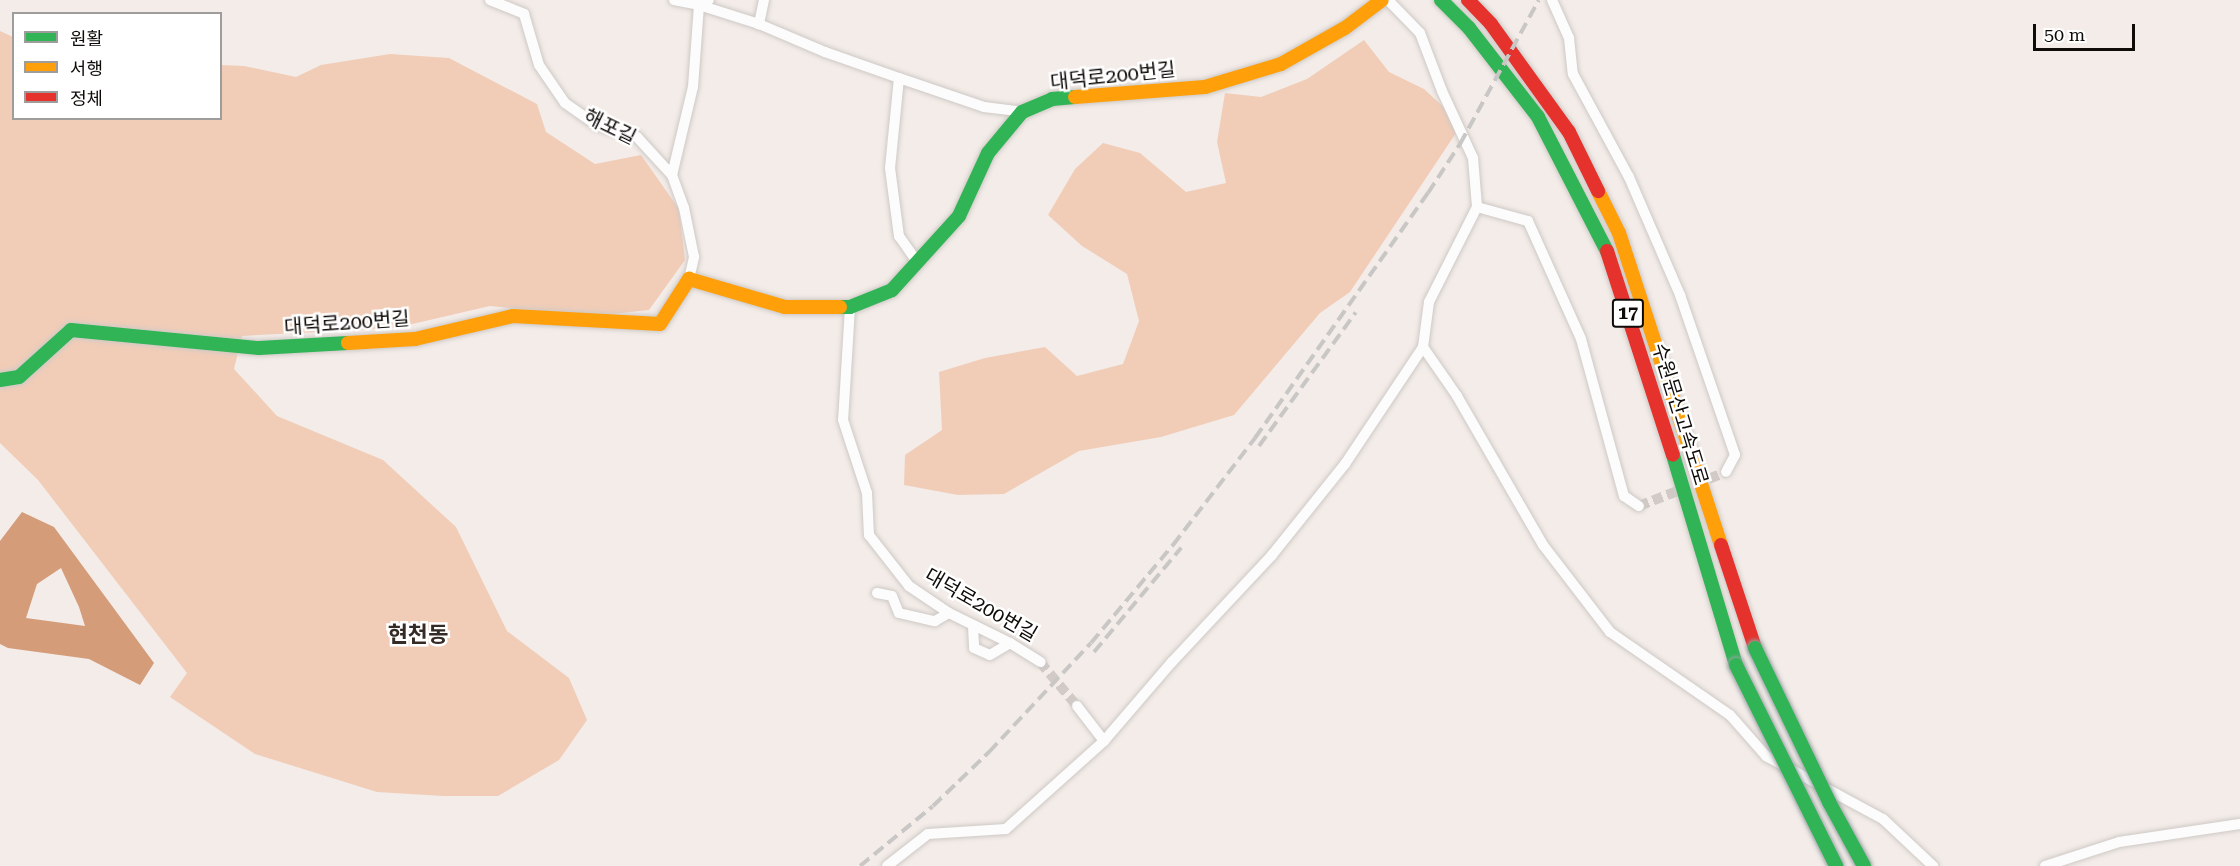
<!DOCTYPE html>
<meta charset="utf-8">
<style>
body{margin:0}
#map{position:relative;width:2240px;height:866px;overflow:hidden;background:#f3ece8;font-family:"Roboto Serif","Noto Sans KR",serif}
div>[style]{position:absolute}
.green>*{inset:0;background:#f1cdb8}
.water>*{inset:0;background:#d49c79}
.street-tunnel>*{height:10px;margin-top:-5px;transform-origin:0;background:repeating-linear-gradient(90deg,#d1cac6 0 10px,transparent 0 15px)}
.roads{filter:drop-shadow(0 0 2px #cec9c6) drop-shadow(0 0 2px #cec9c6)}
.street>*{height:10px;margin:-5px;padding:0 5px;transform-origin:5px;border-radius:5px;background:#fdfcfc}
.fast>*{height:14px;margin:-7px;padding:0 7px;transform-origin:7px;border-radius:7px;background:#30b455}
.slow>*{height:14px;margin:-7px;padding:0 7px;transform-origin:7px;border-radius:7px;background:#ff9f0a}
.jam>*{height:14px;margin:-7px;padding:0 7px;transform-origin:7px;border-radius:7px;background:#e5322d}
.rail>*{height:4px;margin-top:-2px;transform-origin:0;background:repeating-linear-gradient(90deg,#c8c7c6 0 12px,transparent 0 18px)}
.bridges{filter:drop-shadow(0 0 2px #9aa3a5) drop-shadow(0 0 2px #9aa3a5)}
.fast-bridge>*{height:14px;margin:-7px;padding:0 7px;transform-origin:7px;border-radius:7px;background:#30b455}
span{translate:-50% -50%;white-space:nowrap;text-align:center;line-height:1.15;-webkit-text-stroke:5px #fff;paint-order:stroke}
.shield-label span{padding:2px 4px;background:#fff;border:2px solid;border-radius:4px;-webkit-text-stroke-width:0}
.shield-label{font-size:18px;color:#0f0b08;font-weight:700}
.street-label{font-size:20px;color:#0f0b08}
.quarter-label{font-size:22px;color:#352b26;font-weight:700}
.legend{position:absolute;left:12px;top:12px;width:210px;height:108px;box-sizing:border-box;background:#fff;border:2px solid #9f9d9c;margin:0;padding:8px 10px;list-style:none;font-size:18px;color:#0f0b08}
.legend li{display:flex;align-items:center;gap:12px;height:30px}
.legend b{width:30px;border:2px solid #9f9d9c}
.scale{position:absolute;left:2033px;top:24px;width:102px;height:27px;box-sizing:border-box;border:3px solid #0f0b08;border-top:0;padding-left:8px;font-size:18px;line-height:21px;white-space:nowrap;color:#0f0b08;-webkit-text-stroke:4px #fff;paint-order:stroke}
</style>
<div id="map">
<div class="green">
<div style="clip-path:polygon(0 31px,13px 37px,14px 118px,220px 118px,221px 65px,244px 66px,296px 77px,321px 65px,390px 54px,449px 58px,537px 104px,546px 132px,595px 164px,641px 155px,679px 209px,685px 260px,649px 310px,594px 316px,490px 306px,395px 328px,242px 336px,234px 369px,277px 416px,383px 460px,456px 527px,507px 631px,569px 678px,587px 720px,559px 760px,498px 796px,443px 796px,377px 792px,255px 754px,170px 697px,187px 673px,38px 480px,0 443px)"></div>
<div style="clip-path:polygon(1364px 40px,1389px 72px,1424px 89px,1462px 124px,1350px 292px,1320px 313px,1234px 415px,1161px 437px,1079px 451px,1004px 494px,958px 495px,904px 485px,905px 455px,942px 430px,939px 372px,985px 358px,1045px 347px,1077px 376px,1123px 364px,1139px 321px,1127px 274px,1082px 246px,1048px 215px,1075px 169px,1103px 143px,1140px 153px,1186px 192px,1226px 183px,1217px 142px,1225px 93px,1261px 97px,1307px 79px)"></div>
</div>
<div class="water">
<div style="clip-path:polygon(evenodd,22px 512px,54px 527px,154px 663px,140px 685px,89px 659px,8px 648px,0 644px,0 541px,22px 512px,61px 568px,79px 607px,85px 626px,26px 618px,37px 584px,61px 568px)"></div>
</div>
<div class="street-tunnel">
<div style="left:1639px;top:506px;width:93px;rotate:-21.3deg"></div>
<div style="left:1040px;top:662px;width:57px;rotate:49.9deg"></div>
</div>
<div class="roads">
<div class="street">
<div style="left:490px;top:0;width:37px;rotate:22deg"></div>
<div style="left:524px;top:14px;width:53px;rotate:73.6deg"></div>
<div style="left:539px;top:65px;width:46px;rotate:55.6deg"></div>
<div style="left:565px;top:103px;width:39px;rotate:35deg"></div>
<div style="left:597px;top:125px;width:42px;rotate:16.7deg"></div>
<div style="left:637px;top:137px;width:52px;rotate:47.4deg"></div>
<div style="left:674px;top:0;width:25px;rotate:11deg"></div>
<div style="left:699px;top:5px;width:11px;rotate:-27deg"></div>
<div style="left:764px;top:0;width:25px;rotate:102deg"></div>
<div style="left:759px;top:24px;width:72px;rotate:23deg"></div>
<div style="left:825px;top:52px;width:78px;rotate:19.4deg"></div>
<div style="left:899px;top:78px;width:90px;rotate:95.7deg"></div>
<div style="left:890px;top:168px;width:69px;rotate:82.5deg"></div>
<div style="left:899px;top:236px;width:32px;rotate:55deg"></div>
<div style="left:1388px;top:0;width:46px;rotate:45.9deg"></div>
<div style="left:1420px;top:33px;width:62px;rotate:69.2deg"></div>
<div style="left:1442px;top:91px;width:74px;rotate:65.2deg"></div>
<div style="left:1473px;top:158px;width:49px;rotate:85.3deg"></div>
<div style="left:1477px;top:207px;width:106px;rotate:116.8deg"></div>
<div style="left:1429px;top:302px;width:45px;rotate:97.6deg"></div>
<div style="left:1552px;top:0;width:42px;rotate:65.9deg"></div>
<div style="left:1569px;top:38px;width:36px;rotate:84deg"></div>
<div style="left:1573px;top:74px;width:117px;rotate:61.5deg"></div>
<div style="left:1629px;top:177px;width:129px;rotate:66.6deg"></div>
<div style="left:1680px;top:295px;width:169px;rotate:71deg"></div>
<div style="left:1735px;top:455px;width:19px;rotate:118deg"></div>
<div style="left:899px;top:78px;width:90px;rotate:18.8deg"></div>
<div style="left:984px;top:107px;width:38px;rotate:7deg"></div>
<div style="left:1477px;top:207px;width:53px;rotate:15.4deg"></div>
<div style="left:1528px;top:221px;width:129px;rotate:65.8deg"></div>
<div style="left:1581px;top:339px;width:163px;rotate:74.7deg"></div>
<div style="left:1624px;top:496px;width:18px;rotate:34deg"></div>
<div style="left:689px;top:279px;width:23px;rotate:-77deg"></div>
<div style="left:694px;top:257px;width:50px;rotate:-101.5deg"></div>
<div style="left:684px;top:208px;width:35px;rotate:-110deg"></div>
<div style="left:672px;top:175px;width:90px;rotate:-76.6deg"></div>
<div style="left:693px;top:87px;width:82px;rotate:-85.8deg"></div>
<div style="left:699px;top:5px;width:63px;rotate:17.6deg"></div>
<div style="left:850px;top:307px;width:113px;rotate:93.5deg"></div>
<div style="left:843px;top:420px;width:77px;rotate:71.8deg"></div>
<div style="left:867px;top:493px;width:42px;rotate:87.3deg"></div>
<div style="left:869px;top:535px;width:65px;rotate:51.9deg"></div>
<div style="left:909px;top:586px;width:48px;rotate:34deg"></div>
<div style="left:949px;top:613px;width:68px;rotate:26.2deg"></div>
<div style="left:1010px;top:643px;width:36px;rotate:32deg"></div>
<div style="left:877px;top:593px;width:15px;rotate:11deg"></div>
<div style="left:892px;top:596px;width:18px;rotate:68deg"></div>
<div style="left:899px;top:613px;width:37px;rotate:13deg"></div>
<div style="left:935px;top:621px;width:16px;rotate:-30deg"></div>
<div style="left:973px;top:626px;width:22px;rotate:87deg"></div>
<div style="left:974px;top:648px;width:17px;rotate:24deg"></div>
<div style="left:990px;top:655px;width:23px;rotate:-31deg"></div>
<div style="left:1077px;top:706px;width:44px;rotate:52.4deg"></div>
<div style="left:887px;top:866px;width:52px;rotate:-38deg"></div>
<div style="left:928px;top:834px;width:78px;rotate:-3.7deg"></div>
<div style="left:1006px;top:829px;width:132px;rotate:-41.9deg"></div>
<div style="left:1104px;top:741px;width:104px;rotate:-49.3deg"></div>
<div style="left:1172px;top:662px;width:146px;rotate:-46.9deg"></div>
<div style="left:1272px;top:555px;width:117px;rotate:-51.3deg"></div>
<div style="left:1345px;top:464px;width:141px;rotate:-56.3deg"></div>
<div style="left:1423px;top:347px;width:60px;rotate:55.2deg"></div>
<div style="left:1457px;top:396px;width:172px;rotate:60deg"></div>
<div style="left:1543px;top:545px;width:110px;rotate:52.4deg"></div>
<div style="left:1610px;top:632px;width:146px;rotate:34.7deg"></div>
<div style="left:1730px;top:715px;width:55px;rotate:48.7deg"></div>
<div style="left:1766px;top:756px;width:133px;rotate:28.3deg"></div>
<div style="left:1883px;top:819px;width:69px;rotate:43.2deg"></div>
<div style="left:2045px;top:866px;width:78px;rotate:-18deg"></div>
<div style="left:2119px;top:842px;width:122px;rotate:-8.5deg"></div>
</div>
<div class="fast">
<div style="left:1441px;top:0;width:40px;rotate:45deg"></div>
<div style="left:1469px;top:28px;width:113px;rotate:52.2deg"></div>
<div style="left:1538px;top:117px;width:151px;rotate:62.8deg"></div>
<div style="left:840px;top:307px;width:10px"></div>
<div style="left:850px;top:307px;width:45px;rotate:-22deg"></div>
<div style="left:892px;top:290px;width:100px;rotate:-47.8deg"></div>
<div style="left:959px;top:216px;width:69px;rotate:-65.3deg"></div>
<div style="left:988px;top:153px;width:53px;rotate:-50.3deg"></div>
<div style="left:1022px;top:112px;width:33px;rotate:-23deg"></div>
<div style="left:1052px;top:99px;width:23px;rotate:-5deg"></div>
<div style="left:0;top:380px;width:19px;rotate:-9deg"></div>
<div style="left:19px;top:377px;width:70px;rotate:-42.1deg"></div>
<div style="left:71px;top:330px;width:189px;rotate:5.5deg"></div>
<div style="left:259px;top:348px;width:89px;rotate:-3.2deg"></div>
<div style="left:1673px;top:455px;width:219px;rotate:73.3deg"></div>
</div>
<div class="slow">
<div style="left:1075px;top:97px;width:130px;rotate:-4.4deg"></div>
<div style="left:1205px;top:87px;width:79px;rotate:-16.8deg"></div>
<div style="left:1281px;top:64px;width:73px;rotate:-29.4deg"></div>
<div style="left:1345px;top:28px;width:46px;rotate:-37.1deg"></div>
<div style="left:1598px;top:191px;width:47px;rotate:63.4deg"></div>
<div style="left:1619px;top:233px;width:328px;rotate:71.9deg"></div>
<div style="left:348px;top:343px;width:67px;rotate:-3.4deg"></div>
<div style="left:415px;top:339px;width:101px;rotate:-13.2deg"></div>
<div style="left:513px;top:316px;width:147px;rotate:3.1deg"></div>
<div style="left:660px;top:324px;width:54px;rotate:-57.2deg"></div>
<div style="left:689px;top:279px;width:100px;rotate:16.3deg"></div>
<div style="left:785px;top:307px;width:55px"></div>
</div>
<div class="jam">
<div style="left:1468px;top:0;width:33px;rotate:46deg"></div>
<div style="left:1491px;top:24px;width:133px;rotate:54.2deg"></div>
<div style="left:1569px;top:132px;width:66px;rotate:63.8deg"></div>
<div style="left:1607px;top:251px;width:214px;rotate:72.1deg"></div>
<div style="left:1721px;top:545px;width:108px;rotate:71.7deg"></div>
</div>
</div>
<div class="rail">
<div style="left:1259px;top:446px;width:165px;rotate:-54.1deg"></div>
<div style="left:1094px;top:652px;width:136px;rotate:-50.1deg"></div>
<div style="left:860px;top:866px;width:94px;rotate:-39.4deg"></div>
<div style="left:933px;top:806px;width:78px;rotate:-44deg"></div>
<div style="left:989px;top:752px;width:149px;rotate:-46.9deg"></div>
<div style="left:1091px;top:643px;width:128px;rotate:-50.1deg"></div>
<div style="left:1173px;top:545px;width:135px;rotate:-52.5deg"></div>
<div style="left:1255px;top:438px;width:300px;rotate:-54.8deg"></div>
<div style="left:1428px;top:193px;width:59px;rotate:-56.9deg"></div>
<div style="left:1460px;top:144px;width:164px;rotate:-61.3deg"></div>
</div>
<div class="bridges">
<div class="fast-bridge">
<div style="left:1755px;top:648px;width:171px;rotate:64.3deg"></div>
<div style="left:1829px;top:802px;width:73px;rotate:61.3deg"></div>
<div style="left:1736px;top:665px;width:225px;rotate:63.5deg"></div>
</div>
</div>
<div class="shield-label">
<span style="left:1628px;top:313px">17</span>
</div>
<div class="street-label">
<span style="left:1113px;top:76px;rotate:-6deg">대덕로200번길</span>
<span style="left:610px;top:127px;rotate:26deg">해포길</span>
<span style="left:347px;top:323px;rotate:-4deg">대덕로200번길</span>
<span style="left:1680px;top:414px;rotate:73deg">수원문산고속도로</span>
<span style="left:981px;top:605px;rotate:30deg">대덕로200번길</span>
</div>
<div class="quarter-label">
<span style="left:418px;top:635px">현천동</span>
</div>
<ul class="legend">
<li><b style="height:8px;background:#30b455"></b>원활</li>
<li><b style="height:8px;background:#ff9f0a"></b>서행</li>
<li><b style="height:8px;background:#e5322d"></b>정체</li>
</ul>
<div class="scale">50 m</div>
</div>
